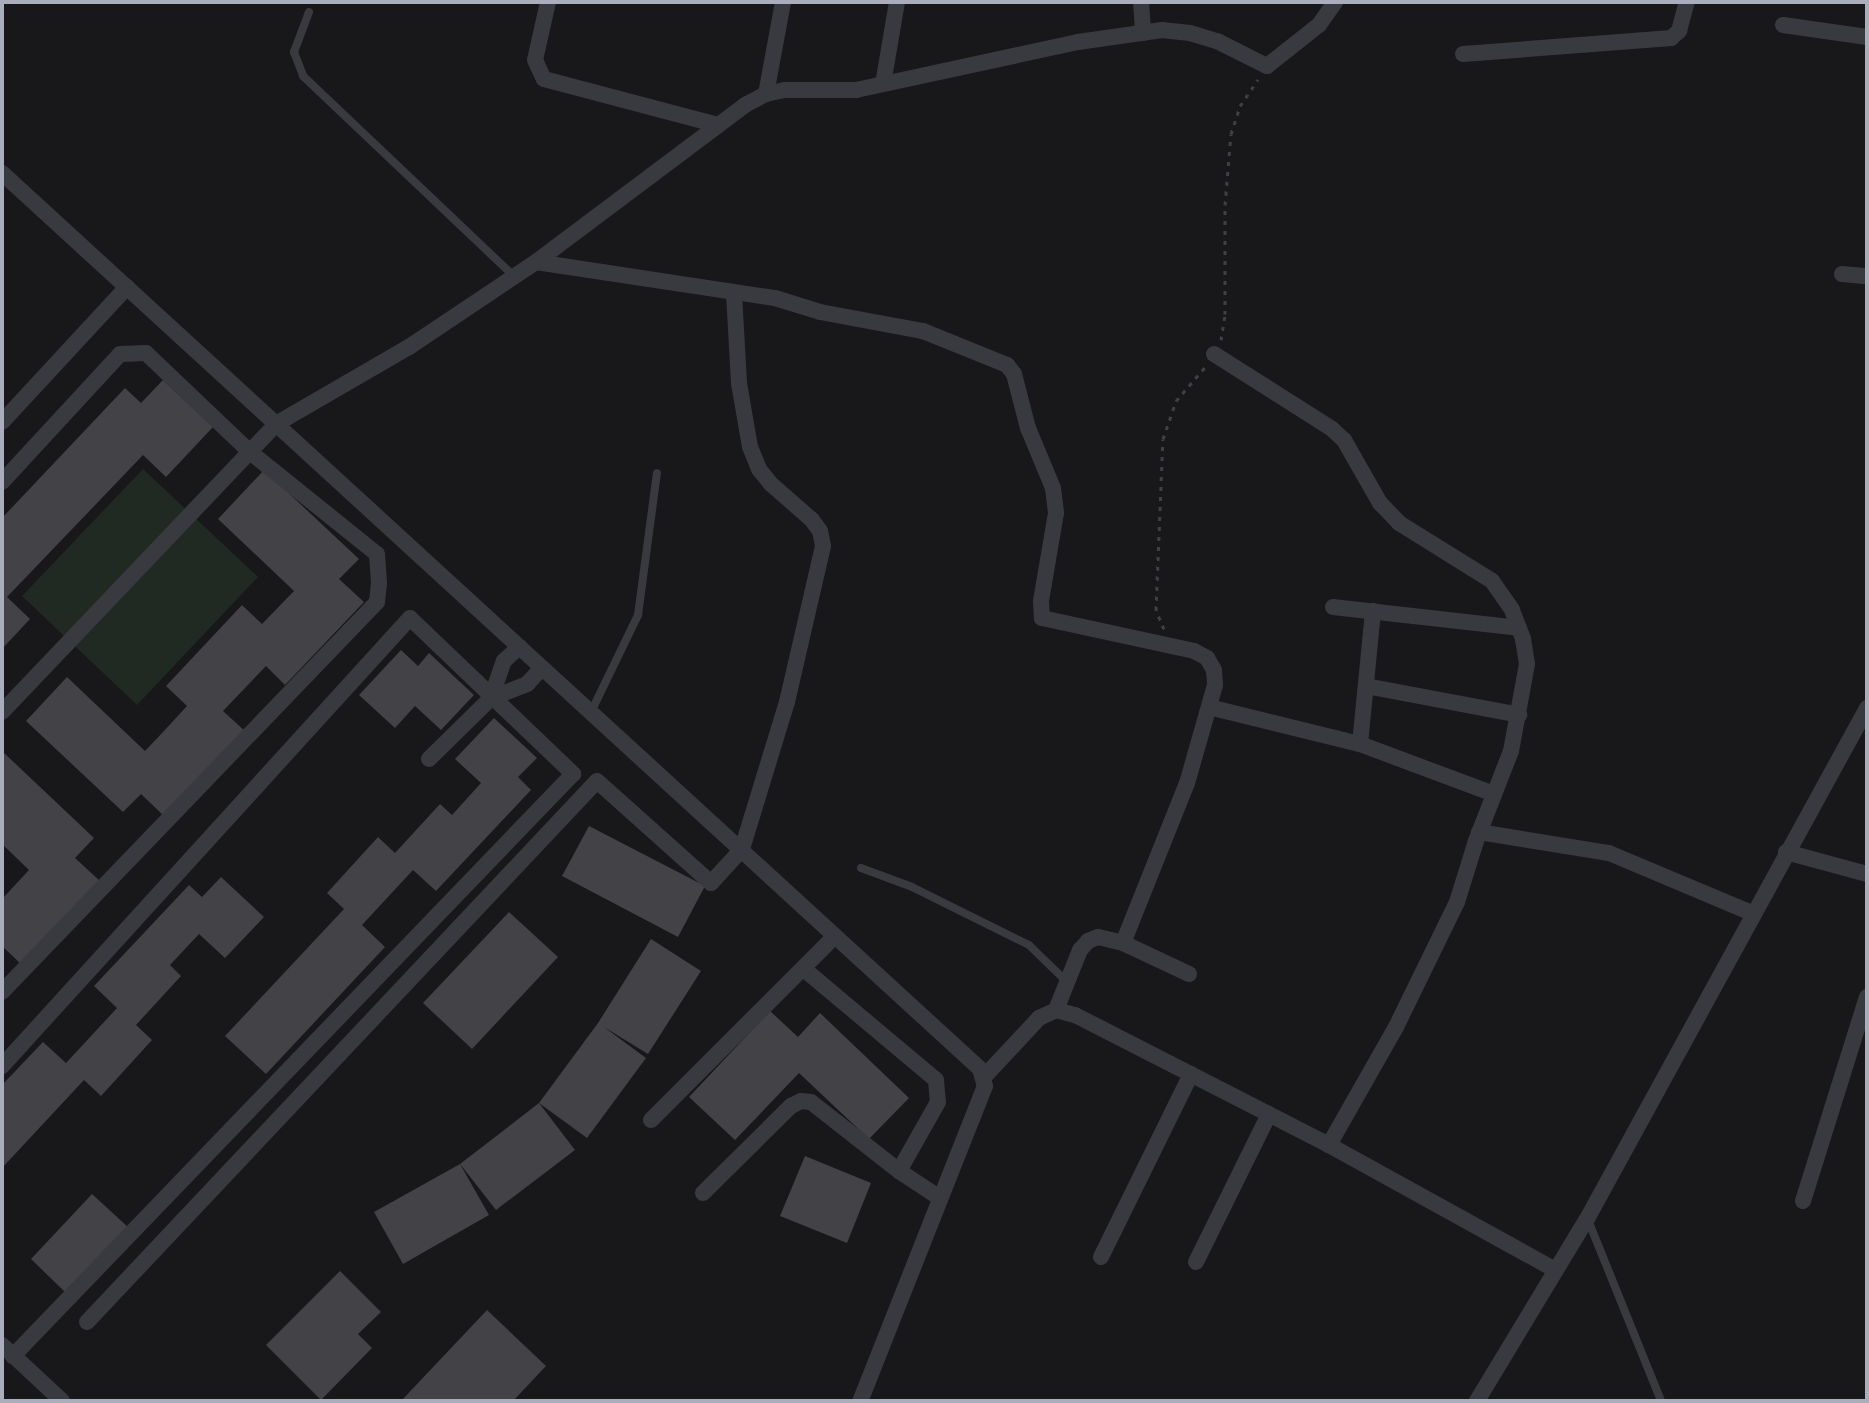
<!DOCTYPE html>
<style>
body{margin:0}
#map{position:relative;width:1869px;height:1403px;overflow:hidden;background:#18181a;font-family:"Source Sans 3",sans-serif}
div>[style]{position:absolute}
.green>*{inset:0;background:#202922}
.building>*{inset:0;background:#424247}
.path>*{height:3px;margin-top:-1.5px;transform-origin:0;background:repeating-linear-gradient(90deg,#3f4047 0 4px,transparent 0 10px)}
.lane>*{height:8px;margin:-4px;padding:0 4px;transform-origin:4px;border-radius:4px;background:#393940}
.street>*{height:16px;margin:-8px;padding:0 8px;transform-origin:8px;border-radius:8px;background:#393940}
span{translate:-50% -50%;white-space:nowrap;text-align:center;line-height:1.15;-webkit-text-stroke:6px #131315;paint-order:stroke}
.frame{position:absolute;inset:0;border:4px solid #aaadbb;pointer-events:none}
</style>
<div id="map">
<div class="green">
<div style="clip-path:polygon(143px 469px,258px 577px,137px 705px,22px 596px)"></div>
</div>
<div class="building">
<div style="clip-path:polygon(163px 380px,213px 427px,166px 477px,143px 455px,122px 477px,7px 597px,30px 619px,2px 649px,2px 518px,125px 388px,141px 403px)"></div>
<div style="clip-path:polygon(264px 470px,359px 559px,339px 579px,364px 602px,285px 685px,266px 666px,223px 711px,246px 732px,165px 817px,141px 794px,123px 812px,26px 721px,67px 677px,145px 751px,163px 732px,187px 706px,166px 686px,242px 605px,262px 624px,294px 591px,218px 519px)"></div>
<div style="clip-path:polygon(401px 650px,418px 666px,429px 653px,474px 695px,441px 730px,415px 706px,395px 728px,359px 695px)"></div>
<div style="clip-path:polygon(494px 718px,537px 758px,518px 777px,531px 790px,436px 891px,413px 870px,362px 925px,385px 947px,266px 1074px,225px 1036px,344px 909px,327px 893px,378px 837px,395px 853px,440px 804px,452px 815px,481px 783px,455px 759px)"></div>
<div style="clip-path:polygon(2px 751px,94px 838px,75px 858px,100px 881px,21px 964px,2px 946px,2px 899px,29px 870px,2px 844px)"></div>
<div style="clip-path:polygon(589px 826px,705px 886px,678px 937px,562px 876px)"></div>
<div style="clip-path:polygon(221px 877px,264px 917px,225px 958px,199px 934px,170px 965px,181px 976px,136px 1025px,152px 1040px,101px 1096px,84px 1080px,2px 1168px,2px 1085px,43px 1042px,66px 1063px,117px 1008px,94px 986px,189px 885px,202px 897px)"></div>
<div style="clip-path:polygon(509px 912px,558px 957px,472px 1049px,423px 1003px)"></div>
<div style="clip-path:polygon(651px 939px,701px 971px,648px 1054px,604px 1027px,646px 1058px,587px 1138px,539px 1103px,598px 1023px)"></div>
<div style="clip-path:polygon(770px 1011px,798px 1037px,820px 1013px,909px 1098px,869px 1139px,799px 1073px,735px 1140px,689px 1097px)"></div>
<div style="clip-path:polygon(539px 1103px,575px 1150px,496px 1210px,460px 1164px)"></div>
<div style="clip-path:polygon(805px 1156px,871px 1183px,847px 1243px,780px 1216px)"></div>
<div style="clip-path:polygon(460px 1164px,489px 1215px,403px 1264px,374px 1212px)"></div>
<div style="clip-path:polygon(92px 1194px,129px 1228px,67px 1294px,31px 1259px)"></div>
<div style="clip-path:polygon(340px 1271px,381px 1312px,358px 1334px,372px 1348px,321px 1400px,266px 1345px)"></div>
<div style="clip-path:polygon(487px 1310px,546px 1366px,513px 1401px,401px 1401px)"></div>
</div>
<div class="path">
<div style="left:1221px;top:340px;width:26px;rotate:-81deg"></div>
<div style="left:1225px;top:314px;width:109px;rotate:-90deg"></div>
<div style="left:1225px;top:205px;width:71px;rotate:-85.2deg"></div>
<div style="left:1231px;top:134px;width:29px;rotate:-72deg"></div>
<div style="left:1240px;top:106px;width:32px;rotate:-56deg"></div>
<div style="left:1164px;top:629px;width:21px;rotate:-113deg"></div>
<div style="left:1156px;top:610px;width:171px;rotate:-87.7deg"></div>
<div style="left:1163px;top:439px;width:40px;rotate:-71.1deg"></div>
<div style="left:1176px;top:401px;width:45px;rotate:-49.5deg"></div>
</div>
<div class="lane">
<div style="left:309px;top:12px;width:43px;rotate:110.6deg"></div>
<div style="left:294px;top:52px;width:26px;rotate:69deg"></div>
<div style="left:303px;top:76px;width:291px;rotate:43.5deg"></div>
<div style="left:591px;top:712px;width:108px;rotate:-64.1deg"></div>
<div style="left:638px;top:615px;width:143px;rotate:-82.4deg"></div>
<div style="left:861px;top:868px;width:54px;rotate:20.4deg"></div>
<div style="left:912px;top:887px;width:131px;rotate:26.4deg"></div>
<div style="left:1029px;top:945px;width:52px;rotate:44.2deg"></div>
<div style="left:1588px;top:1220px;width:195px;rotate:68deg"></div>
</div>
<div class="street">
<div style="left:548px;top:2px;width:59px;rotate:102.6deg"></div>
<div style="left:535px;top:60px;width:21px;rotate:65deg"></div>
<div style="left:544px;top:79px;width:180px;rotate:14.8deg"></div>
<div style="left:1141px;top:2px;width:31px;rotate:86deg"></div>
<div style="left:1783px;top:25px;width:85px;rotate:8.1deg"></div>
<div style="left:1463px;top:54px;width:209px;rotate:-4.4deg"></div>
<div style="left:1671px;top:38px;width:11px;rotate:-41deg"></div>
<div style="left:1679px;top:31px;width:30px;rotate:-75deg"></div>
<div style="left:883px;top:84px;width:83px;rotate:-80.3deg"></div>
<div style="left:766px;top:94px;width:94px;rotate:-79.5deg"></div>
<div style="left:2px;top:173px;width:1326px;rotate:42.49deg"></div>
<div style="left:980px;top:1069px;width:18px;rotate:74deg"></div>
<div style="left:985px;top:1086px;width:339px;rotate:111.6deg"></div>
<div style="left:536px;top:262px;width:242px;rotate:8.6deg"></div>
<div style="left:775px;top:298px;width:47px;rotate:17.3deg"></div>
<div style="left:820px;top:312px;width:105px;rotate:10.5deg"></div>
<div style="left:923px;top:331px;width:91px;rotate:22deg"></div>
<div style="left:1007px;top:365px;width:11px;rotate:52deg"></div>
<div style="left:1014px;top:374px;width:56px;rotate:75.5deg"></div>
<div style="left:1028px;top:428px;width:65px;rotate:67.4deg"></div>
<div style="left:1053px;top:488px;width:25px;rotate:83deg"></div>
<div style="left:1056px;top:513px;width:89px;rotate:99.7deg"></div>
<div style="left:1041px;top:601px;width:17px;rotate:87deg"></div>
<div style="left:1042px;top:618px;width:156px;rotate:12.2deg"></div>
<div style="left:1194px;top:651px;width:15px;rotate:28deg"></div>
<div style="left:1207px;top:658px;width:14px;rotate:60deg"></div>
<div style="left:1214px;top:670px;width:15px;rotate:86deg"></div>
<div style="left:1215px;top:685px;width:102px;rotate:105.9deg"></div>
<div style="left:1187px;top:783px;width:172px;rotate:111.8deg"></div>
<div style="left:1842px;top:274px;width:25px;rotate:5deg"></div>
<div style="left:1214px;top:354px;width:140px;rotate:32.4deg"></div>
<div style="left:1332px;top:429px;width:16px;rotate:43deg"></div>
<div style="left:1344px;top:440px;width:73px;rotate:60.3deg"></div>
<div style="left:1380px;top:503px;width:28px;rotate:46deg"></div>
<div style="left:1399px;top:523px;width:110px;rotate:31.9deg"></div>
<div style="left:1492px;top:581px;width:35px;rotate:55deg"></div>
<div style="left:1512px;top:610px;width:31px;rotate:69deg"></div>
<div style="left:1523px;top:639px;width:25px;rotate:81deg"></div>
<div style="left:1527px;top:664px;width:88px;rotate:100.4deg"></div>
<div style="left:1511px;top:751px;width:97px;rotate:111.3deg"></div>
<div style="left:1476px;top:841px;width:64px;rotate:107.3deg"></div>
<div style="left:1457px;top:902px;width:139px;rotate:116deg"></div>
<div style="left:1396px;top:1027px;width:136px;rotate:119.6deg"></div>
<div style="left:2px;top:422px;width:184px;rotate:-47.2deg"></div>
<div style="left:2px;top:482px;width:174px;rotate:-47.3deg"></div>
<div style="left:120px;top:354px;width:26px;rotate:-2deg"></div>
<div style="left:146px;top:353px;width:144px;rotate:43.6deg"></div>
<div style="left:250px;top:452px;width:163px;rotate:38.8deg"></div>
<div style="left:377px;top:554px;width:29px;rotate:86deg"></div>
<div style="left:379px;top:583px;width:19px;rotate:96deg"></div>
<div style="left:377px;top:602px;width:541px;rotate:133.88deg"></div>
<div style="left:1333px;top:607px;width:187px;rotate:6.4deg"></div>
<div style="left:1366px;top:686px;width:156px;rotate:10.7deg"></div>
<div style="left:491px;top:698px;width:39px;rotate:-71deg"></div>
<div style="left:504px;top:661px;width:21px;rotate:-43deg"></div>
<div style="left:1209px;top:707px;width:155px;rotate:13.8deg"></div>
<div style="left:1360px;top:744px;width:143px;rotate:20.5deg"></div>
<div style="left:2px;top:712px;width:398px;rotate:-46.4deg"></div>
<div style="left:276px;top:424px;width:154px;rotate:-30.1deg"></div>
<div style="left:409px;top:347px;width:153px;rotate:-33.8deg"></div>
<div style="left:536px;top:262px;width:261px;rotate:-36.9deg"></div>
<div style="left:745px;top:105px;width:24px;rotate:-28deg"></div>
<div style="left:766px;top:94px;width:19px;rotate:-12deg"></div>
<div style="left:785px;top:90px;width:71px"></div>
<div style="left:856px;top:90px;width:227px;rotate:-12.2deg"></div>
<div style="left:1078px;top:42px;width:85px;rotate:-8.1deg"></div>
<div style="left:1162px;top:30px;width:28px;rotate:6deg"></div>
<div style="left:1190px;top:33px;width:28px;rotate:17deg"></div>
<div style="left:1217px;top:41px;width:56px;rotate:26.6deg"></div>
<div style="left:1267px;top:66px;width:66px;rotate:-38.3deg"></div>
<div style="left:1319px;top:25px;width:28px;rotate:-55deg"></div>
<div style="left:1360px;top:744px;width:134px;rotate:-84.4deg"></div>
<div style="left:429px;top:759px;width:87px;rotate:-44.5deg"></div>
<div style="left:491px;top:698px;width:39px;rotate:-21deg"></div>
<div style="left:527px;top:684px;width:22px;rotate:-47deg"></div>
<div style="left:1479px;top:832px;width:132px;rotate:9.2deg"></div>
<div style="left:1609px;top:853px;width:157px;rotate:22.8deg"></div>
<div style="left:1786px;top:852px;width:84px;rotate:15.2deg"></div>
<div style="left:805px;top:970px;width:171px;rotate:40deg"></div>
<div style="left:936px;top:1080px;width:22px;rotate:85deg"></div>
<div style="left:938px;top:1102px;width:79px;rotate:119.5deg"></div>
<div style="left:899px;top:1171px;width:49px;rotate:33.4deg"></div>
<div style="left:1056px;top:1010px;width:65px;rotate:-68.2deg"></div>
<div style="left:1080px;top:950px;width:12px;rotate:-48deg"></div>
<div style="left:1088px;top:941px;width:11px;rotate:-22deg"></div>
<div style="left:1098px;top:937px;width:26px;rotate:13deg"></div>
<div style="left:1123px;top:943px;width:73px;rotate:25.2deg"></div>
<div style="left:2px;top:1066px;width:606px;rotate:-47.68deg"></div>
<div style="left:410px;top:618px;width:226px;rotate:43.7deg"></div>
<div style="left:573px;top:774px;width:808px;rotate:133.9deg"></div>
<div style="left:984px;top:1077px;width:81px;rotate:-47deg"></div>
<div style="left:1039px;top:1018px;width:19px;rotate:-25deg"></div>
<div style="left:1056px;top:1010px;width:20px;rotate:15deg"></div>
<div style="left:1075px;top:1015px;width:285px;rotate:27.1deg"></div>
<div style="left:1329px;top:1145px;width:258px;rotate:28.9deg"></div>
<div style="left:651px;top:1120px;width:260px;rotate:-45deg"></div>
<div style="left:703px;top:1193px;width:124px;rotate:-44.7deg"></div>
<div style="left:791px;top:1106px;width:11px;rotate:-27deg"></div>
<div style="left:801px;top:1101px;width:10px;rotate:6deg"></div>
<div style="left:811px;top:1102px;width:112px;rotate:38.1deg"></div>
<div style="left:1803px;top:1201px;width:214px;rotate:-72.6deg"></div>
<div style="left:1101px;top:1257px;width:204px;rotate:-63.8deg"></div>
<div style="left:1196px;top:1262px;width:165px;rotate:-63.7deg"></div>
<div style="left:87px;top:1322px;width:743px;rotate:-46.69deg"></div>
<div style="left:597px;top:781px;width:153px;rotate:41.8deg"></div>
<div style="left:711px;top:883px;width:46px;rotate:-47.6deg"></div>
<div style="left:742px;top:849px;width:154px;rotate:-73deg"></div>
<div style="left:787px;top:702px;width:160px;rotate:-77deg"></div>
<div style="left:823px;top:546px;width:15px;rotate:-101deg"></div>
<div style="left:820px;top:531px;width:14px;rotate:-126deg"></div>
<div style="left:812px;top:520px;width:55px;rotate:-138.7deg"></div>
<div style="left:771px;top:484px;width:19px;rotate:-129deg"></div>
<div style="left:759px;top:469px;width:24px;rotate:-112deg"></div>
<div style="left:750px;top:447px;width:65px;rotate:-99.8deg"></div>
<div style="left:739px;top:383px;width:90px;rotate:-93.2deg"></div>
<div style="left:2px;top:1345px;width:82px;rotate:43deg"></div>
<div style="left:1477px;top:1401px;width:213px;rotate:-58.9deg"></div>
<div style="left:1587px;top:1219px;width:583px;rotate:-61.28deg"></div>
</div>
<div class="frame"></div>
</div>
